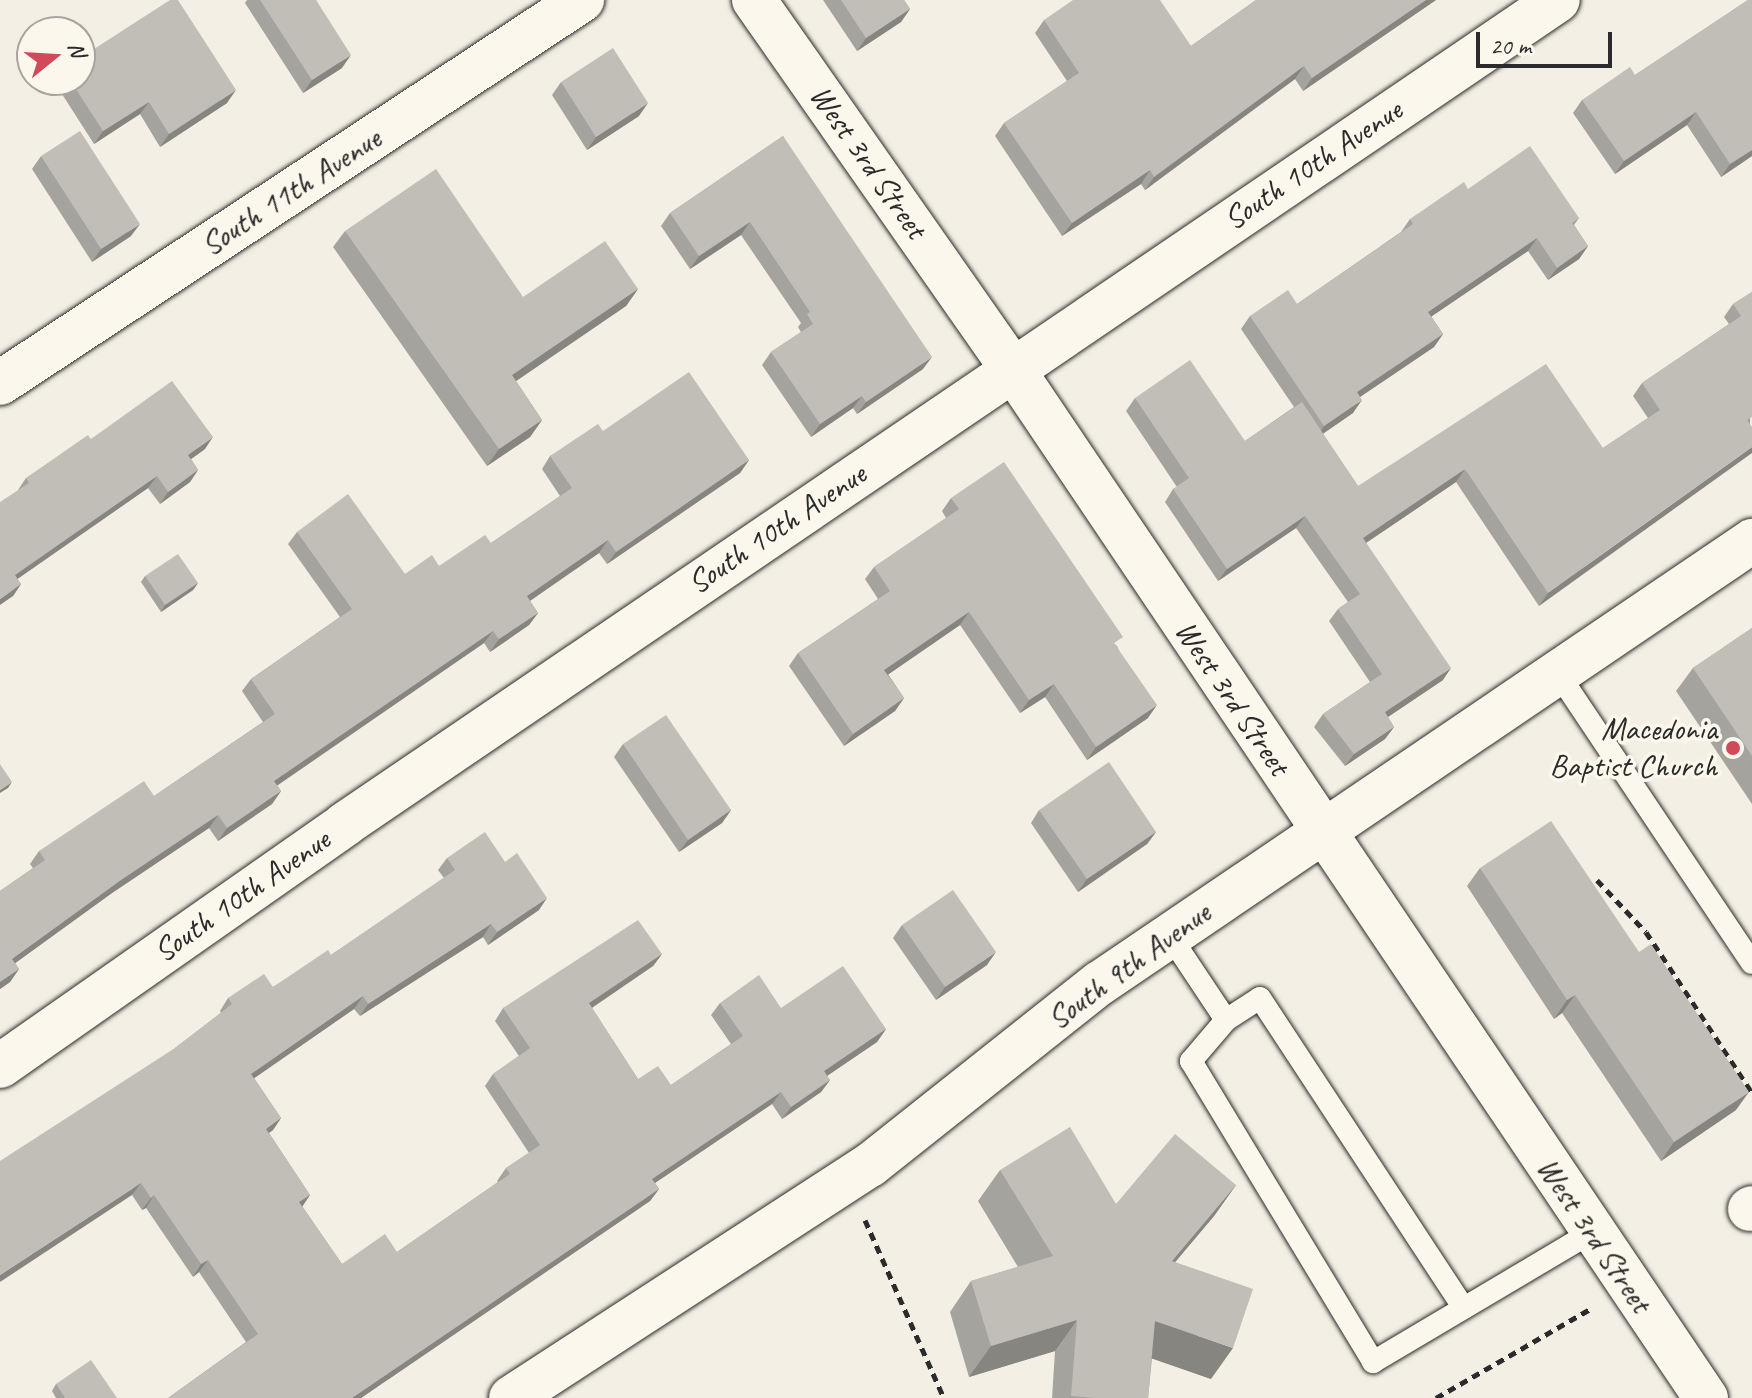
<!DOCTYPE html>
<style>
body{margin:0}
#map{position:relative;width:1752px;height:1398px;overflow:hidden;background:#f3efe4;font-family:Caveat,sans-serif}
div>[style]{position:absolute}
.path>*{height:5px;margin-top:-2.5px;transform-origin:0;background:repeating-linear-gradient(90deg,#2b2b2b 0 8px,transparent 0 14px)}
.roads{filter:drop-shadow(0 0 2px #2b2b2b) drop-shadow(0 0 2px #2b2b2b)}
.lane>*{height:22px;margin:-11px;padding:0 11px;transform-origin:11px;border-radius:11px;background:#fbf7ec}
.street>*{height:44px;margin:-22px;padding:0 22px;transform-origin:22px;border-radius:22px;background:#fbf7ec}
.secondary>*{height:44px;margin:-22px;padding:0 22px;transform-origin:22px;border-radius:22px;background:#fbf7ec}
.wall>*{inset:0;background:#a5a39d}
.shaded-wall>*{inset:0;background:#86857f}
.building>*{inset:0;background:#c0beb6}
.dots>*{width:22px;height:22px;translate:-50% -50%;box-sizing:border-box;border:4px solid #fbf7ec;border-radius:50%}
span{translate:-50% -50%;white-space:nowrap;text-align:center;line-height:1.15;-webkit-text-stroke:7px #fbf7ec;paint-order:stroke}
.street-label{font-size:32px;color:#2b2b2b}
.poi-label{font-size:32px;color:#2b2b2b}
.right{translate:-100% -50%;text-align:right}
.north{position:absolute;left:16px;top:16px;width:80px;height:80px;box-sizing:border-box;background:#fbf7ec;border:2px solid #a8a59f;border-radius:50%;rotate:72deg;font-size:22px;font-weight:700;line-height:32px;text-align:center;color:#2b2b2b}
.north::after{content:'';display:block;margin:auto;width:28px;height:36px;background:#d1495b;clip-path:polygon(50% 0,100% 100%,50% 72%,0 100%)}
.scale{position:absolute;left:1476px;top:32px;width:136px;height:36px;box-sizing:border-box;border:4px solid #2b2b2b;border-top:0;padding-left:10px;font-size:24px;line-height:28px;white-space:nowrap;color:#2b2b2b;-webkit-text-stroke:6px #fbf7ec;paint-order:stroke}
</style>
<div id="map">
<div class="path">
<div style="left:1597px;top:880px;width:71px;rotate:46.7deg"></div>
<div style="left:1646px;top:932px;width:193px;rotate:56.6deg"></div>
<div style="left:865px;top:1220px;width:195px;rotate:66.1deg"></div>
<div style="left:1436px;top:1398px;width:178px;rotate:-30deg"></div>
</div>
<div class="roads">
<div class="lane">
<div style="left:1557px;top:672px;width:350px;rotate:56.2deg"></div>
<div style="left:1170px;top:936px;width:101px;rotate:56.3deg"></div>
<div style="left:1226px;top:1020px;width:40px;rotate:-32.9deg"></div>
<div style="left:1260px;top:998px;width:371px;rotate:56.7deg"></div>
<div style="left:1226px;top:1020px;width:54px;rotate:130.5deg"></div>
<div style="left:1191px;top:1061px;width:352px;rotate:58.8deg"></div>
<div style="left:1373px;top:1362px;width:255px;rotate:-30.7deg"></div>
</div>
<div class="street">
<div style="left:0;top:1066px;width:421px;rotate:-35deg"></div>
<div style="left:345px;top:824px;width:1466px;rotate:-34.19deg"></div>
<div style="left:1750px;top:1209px;width:2px;rotate:-27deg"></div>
<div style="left:511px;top:1398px;width:428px;rotate:-33deg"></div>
<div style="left:870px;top:1165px;width:293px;rotate:-38.4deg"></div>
<div style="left:1100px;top:983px;width:788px;rotate:-34.13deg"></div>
</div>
<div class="secondary">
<div style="left:754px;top:0;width:449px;rotate:55deg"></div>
<div style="left:1012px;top:368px;width:1242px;rotate:56.03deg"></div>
<div style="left:0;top:383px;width:697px;rotate:-33.35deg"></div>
</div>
</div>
<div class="wall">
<div style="clip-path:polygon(247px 0,316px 0,342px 68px,303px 93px,245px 3px)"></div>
<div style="clip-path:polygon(823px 0,904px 0,910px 9px,901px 22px,857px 51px)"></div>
<div style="clip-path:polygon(1256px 0,1436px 0,1303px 91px,1295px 79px,1145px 190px,1141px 184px,1062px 236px,995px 136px,1004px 123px,1067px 81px,1035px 33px,1044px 20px,1191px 46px)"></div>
<div style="clip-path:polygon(1748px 0,1752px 156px,1721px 177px,1687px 125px,1615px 174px,1573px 113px,1582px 100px,1635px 75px)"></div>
<div style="clip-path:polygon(94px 49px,227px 103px,160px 147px,140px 114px,94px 144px,53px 80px,80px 80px)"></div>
<div style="clip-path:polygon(561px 82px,639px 116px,587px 150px,552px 95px)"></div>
<div style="clip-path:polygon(783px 136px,923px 369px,857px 414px,853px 408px,811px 437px,762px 365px,771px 352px,801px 332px,798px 327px,801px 323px,741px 235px,690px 269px,661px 226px,670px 213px)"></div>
<div style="clip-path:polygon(41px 156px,131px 236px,92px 262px,32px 169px)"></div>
<div style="clip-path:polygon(1468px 189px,1579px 218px,1574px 225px,1588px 246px,1579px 259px,1548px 280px,1528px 251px,1431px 316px,1443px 334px,1434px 347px,1360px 397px,1353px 413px,1323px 434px,1358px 486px,1603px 448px,1648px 418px,1633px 396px,1642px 383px,1729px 324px,1724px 317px,1733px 304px,1752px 292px,1750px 425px,1539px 606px,1456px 482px,1366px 543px,1443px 680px,1388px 717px,1394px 727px,1385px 739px,1345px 766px,1314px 727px,1323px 714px,1370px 682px,1329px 621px,1338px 609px,1348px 602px,1296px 528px,1218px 581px,1165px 502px,1173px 489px,1177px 487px,1126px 411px,1135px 398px,1245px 441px,1294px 407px,1241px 329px,1250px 316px,1297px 304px,1401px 232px,1410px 219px)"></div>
<div style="clip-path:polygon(345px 231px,523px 297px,638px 289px,626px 306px,516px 381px,542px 420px,530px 437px,487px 466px,333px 247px)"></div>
<div style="clip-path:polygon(603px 431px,749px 460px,740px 473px,607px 564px,599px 553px,530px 601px,538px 613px,529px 625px,490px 652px,484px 643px,277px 785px,281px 791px,272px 804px,218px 841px,209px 828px,112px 893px,15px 963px,19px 969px,10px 982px,0 989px,0 891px,33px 868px,30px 864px,39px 851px,154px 796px,263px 722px,242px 691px,251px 679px,340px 617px,288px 544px,297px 532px,405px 574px,439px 566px,491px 543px,560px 496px,542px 469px,550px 456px)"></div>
<div style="clip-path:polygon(91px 439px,205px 449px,191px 459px,198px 470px,190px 482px,160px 504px,148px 488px,17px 579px,21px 584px,13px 596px,18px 490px,26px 478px)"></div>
<div style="clip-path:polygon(951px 498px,1117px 646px,1148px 718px,1087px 760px,1045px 697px,1020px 713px,960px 625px,888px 674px,904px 698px,895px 711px,844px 746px,789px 666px,798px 653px,878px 599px,865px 579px,874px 567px,946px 518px,942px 511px)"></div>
<div style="clip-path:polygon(145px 576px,198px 583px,193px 590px,161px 612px,141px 582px)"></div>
<div style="clip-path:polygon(1752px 628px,1752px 804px,1676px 691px,1693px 668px)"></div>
<div style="clip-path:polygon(623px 744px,731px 810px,722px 823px,679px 852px,614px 757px)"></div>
<div style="clip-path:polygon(1039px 810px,1156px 832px,1147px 844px,1078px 892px,1031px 823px)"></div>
<div style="clip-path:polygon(447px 858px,539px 910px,488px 945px,483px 937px,360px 1016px,354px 1009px,254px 1078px,281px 1118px,273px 1130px,269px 1133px,310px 1195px,302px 1206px,342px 1264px,397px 1252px,498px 1182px,497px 1181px,506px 1168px,529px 1153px,485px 1086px,493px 1074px,519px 1056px,495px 1021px,503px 1008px,662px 954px,653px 966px,592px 1008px,638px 1079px,671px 1085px,731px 1044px,711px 1015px,720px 1003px,781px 1008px,886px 1029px,877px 1042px,827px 1076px,830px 1080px,821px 1092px,782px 1119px,772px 1104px,655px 1183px,659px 1189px,650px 1201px,361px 1398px,168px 1398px,246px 1342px,199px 1272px,193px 1277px,146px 1208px,142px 1210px,132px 1195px,175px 1048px,221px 1013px,220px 1011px,228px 998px,273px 987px,331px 955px,444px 878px,438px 870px)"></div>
<div style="clip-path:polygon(1480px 868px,1736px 1110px,1661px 1161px,1562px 1013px,1554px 1019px,1467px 886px)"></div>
<div style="clip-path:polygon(902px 925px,987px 965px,936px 1000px,893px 938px)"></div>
<div style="clip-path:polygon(1000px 1170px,1116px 1204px,1236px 1185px,1214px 1216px,1175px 1262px,1211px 1379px,1152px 1358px,1148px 1398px,1052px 1398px,1055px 1351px,969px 1377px,950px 1312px,971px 1281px,1018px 1267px,978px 1201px)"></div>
<div style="clip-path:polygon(56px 1384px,117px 1398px,56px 1398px,52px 1391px)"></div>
</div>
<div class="shaded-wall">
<div style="clip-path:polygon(1426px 0,1436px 0,1303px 91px,1312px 78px)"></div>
<div style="clip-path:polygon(910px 9px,901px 22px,857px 51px,866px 38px)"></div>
<div style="clip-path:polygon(351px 55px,342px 68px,303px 93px,312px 80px)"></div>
<div style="clip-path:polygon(1304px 66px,1295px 79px,1145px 190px,1154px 177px)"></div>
<div style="clip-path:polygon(236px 90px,227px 103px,160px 147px,169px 134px)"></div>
<div style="clip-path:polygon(149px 102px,140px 114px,94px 144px,103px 131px)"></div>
<div style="clip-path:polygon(648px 103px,639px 116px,587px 150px,596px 137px)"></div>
<div style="clip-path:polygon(1696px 112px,1687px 125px,1615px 174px,1624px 161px)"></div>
<div style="clip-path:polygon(1752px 150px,1752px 156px,1721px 177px,1730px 164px)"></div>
<div style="clip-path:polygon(1150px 170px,1141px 184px,1062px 236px,1072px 223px)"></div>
<div style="clip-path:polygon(750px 222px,741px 235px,690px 269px,699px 256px)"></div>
<div style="clip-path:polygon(140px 224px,131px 236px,92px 262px,101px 249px)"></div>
<div style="clip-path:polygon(1537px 238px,1528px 251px,1419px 325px,1428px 312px)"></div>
<div style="clip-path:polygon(1588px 246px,1579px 259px,1548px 280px,1557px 268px)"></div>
<div style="clip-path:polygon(638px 289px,626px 306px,500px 392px,512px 375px)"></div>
<div style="clip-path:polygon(1443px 334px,1434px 347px,1348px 405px,1357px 392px)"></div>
<div style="clip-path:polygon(932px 357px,923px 369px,857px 414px,866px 402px)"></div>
<div style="clip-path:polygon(862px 396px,853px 408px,811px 437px,820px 424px)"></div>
<div style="clip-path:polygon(1362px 400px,1353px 413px,1316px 438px,1324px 426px)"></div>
<div style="clip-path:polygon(542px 420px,530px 437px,487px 466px,499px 449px)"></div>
<div style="clip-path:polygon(213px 437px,205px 449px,180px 467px,188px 455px)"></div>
<div style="clip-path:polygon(1752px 447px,1752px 453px,1539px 606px,1548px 593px)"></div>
<div style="clip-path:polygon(749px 460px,740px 473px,607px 564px,616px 552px)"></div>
<div style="clip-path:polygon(1465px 469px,1456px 482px,1354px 551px,1363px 538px)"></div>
<div style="clip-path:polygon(198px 470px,190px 482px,160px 504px,168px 492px)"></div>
<div style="clip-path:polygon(157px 476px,148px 488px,6px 587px,15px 575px)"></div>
<div style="clip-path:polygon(1305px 516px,1296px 528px,1218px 581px,1227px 569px)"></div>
<div style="clip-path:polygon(608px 540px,599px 553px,518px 609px,527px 596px)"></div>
<div style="clip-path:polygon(198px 583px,193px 590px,161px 612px,165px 605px)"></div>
<div style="clip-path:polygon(21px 584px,13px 596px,0 605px,0 599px)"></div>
<div style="clip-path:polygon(969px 612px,960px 625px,876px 683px,884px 670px)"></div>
<div style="clip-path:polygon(538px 613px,529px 625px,490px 652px,499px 639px)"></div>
<div style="clip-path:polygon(493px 631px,484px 643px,265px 794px,274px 781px)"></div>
<div style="clip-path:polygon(1451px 668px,1443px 680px,1376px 725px,1385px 712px)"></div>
<div style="clip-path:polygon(1054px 684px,1045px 697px,1020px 713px,1029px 700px)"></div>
<div style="clip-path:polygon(904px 698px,895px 711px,844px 746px,853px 734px)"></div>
<div style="clip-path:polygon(1157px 705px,1148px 718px,1087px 760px,1096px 747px)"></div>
<div style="clip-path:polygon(1394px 727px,1385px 739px,1345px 766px,1354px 754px)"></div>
<div style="clip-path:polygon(12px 782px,8px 788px,0 793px,0 790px)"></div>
<div style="clip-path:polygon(281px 791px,272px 804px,218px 841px,227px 828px)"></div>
<div style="clip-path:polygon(731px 810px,722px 823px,679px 852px,688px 840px)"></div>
<div style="clip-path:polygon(218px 815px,209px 828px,112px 893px,3px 972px,12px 959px,121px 880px)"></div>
<div style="clip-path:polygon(1156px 832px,1147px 844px,1078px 892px,1087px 879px)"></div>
<div style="clip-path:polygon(547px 898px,539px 910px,488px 945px,497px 932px)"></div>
<div style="clip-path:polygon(491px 924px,483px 937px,360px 1016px,368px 1004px)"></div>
<div style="clip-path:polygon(996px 952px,987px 965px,936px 1000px,945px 987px)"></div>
<div style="clip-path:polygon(662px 954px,653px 966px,581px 1015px,589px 1003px)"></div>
<div style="clip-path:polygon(19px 969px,10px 982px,0 989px,0 982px)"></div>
<div style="clip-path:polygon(1575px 995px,1562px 1013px,1554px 1019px,1567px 1000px)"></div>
<div style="clip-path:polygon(363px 996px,354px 1009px,243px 1086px,251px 1074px)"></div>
<div style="clip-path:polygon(886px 1029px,877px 1042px,815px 1084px,824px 1071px)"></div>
<div style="clip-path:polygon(830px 1080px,821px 1092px,782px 1119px,791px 1107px)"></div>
<div style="clip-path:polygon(781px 1092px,772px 1104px,643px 1191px,652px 1179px)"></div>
<div style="clip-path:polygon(1749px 1092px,1736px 1110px,1661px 1161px,1674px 1142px)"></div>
<div style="clip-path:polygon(281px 1118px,273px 1130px,257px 1141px,266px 1129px)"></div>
<div style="clip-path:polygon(141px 1183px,132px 1195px,0 1282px,0 1275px)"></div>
<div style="clip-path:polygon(1236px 1185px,1214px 1216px,1150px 1292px,1172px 1261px)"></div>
<div style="clip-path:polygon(659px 1189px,650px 1201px,361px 1398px,352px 1398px)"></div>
<div style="clip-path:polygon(154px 1195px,146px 1208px,142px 1210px,151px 1198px)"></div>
<div style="clip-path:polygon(310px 1195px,302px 1207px,299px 1202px)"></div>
<div style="clip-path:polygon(208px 1260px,199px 1272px,193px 1277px,201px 1264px)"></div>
<div style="clip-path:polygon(1077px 1320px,1055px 1351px,969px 1377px,991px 1346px)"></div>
<div style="clip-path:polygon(1155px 1321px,1233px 1348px,1211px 1379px,1133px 1352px)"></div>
</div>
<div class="building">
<div style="clip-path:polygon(170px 0,178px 0,236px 90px,169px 134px,149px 102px,103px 131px,70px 80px,80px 80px,80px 32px,67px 32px,78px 24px,94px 49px)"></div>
<div style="clip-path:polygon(260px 0,316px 0,351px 55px,312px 80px)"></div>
<div style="clip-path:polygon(841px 0,904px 0,910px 9px,866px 38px)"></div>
<div style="clip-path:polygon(1073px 0,1160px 0,1191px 46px,1256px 0,1426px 0,1312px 78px,1304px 66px,1154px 177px,1150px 170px,1072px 223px,1004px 123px,1079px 73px,1044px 20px)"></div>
<div style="clip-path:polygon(1748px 0,1752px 0,1752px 150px,1730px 164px,1696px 112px,1624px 161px,1582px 100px,1630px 67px,1635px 75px)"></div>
<div style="clip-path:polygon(613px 48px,648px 103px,596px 137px,561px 82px)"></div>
<div style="clip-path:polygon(80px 131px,140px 224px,101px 249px,41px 156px)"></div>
<div style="clip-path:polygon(783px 136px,932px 357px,866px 402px,862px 396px,820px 424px,771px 352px,813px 324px,807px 314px,810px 312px,750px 222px,699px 256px,670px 213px)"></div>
<div style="clip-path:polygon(1530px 146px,1579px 218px,1572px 223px,1588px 246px,1557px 268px,1537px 238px,1428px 312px,1443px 334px,1357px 392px,1362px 400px,1324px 426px,1250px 316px,1288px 290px,1297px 304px,1413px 224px,1410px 219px,1464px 182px,1468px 189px)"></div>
<div style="clip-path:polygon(436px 169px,523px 297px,605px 241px,638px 289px,512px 375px,542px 420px,499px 449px,345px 231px)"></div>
<div style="clip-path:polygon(1752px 292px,1752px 417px,1747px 420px,1752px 427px,1752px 447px,1548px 593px,1465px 469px,1363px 538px,1451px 668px,1385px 712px,1394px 727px,1354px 754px,1323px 714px,1382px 674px,1338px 609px,1360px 594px,1305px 516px,1227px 569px,1173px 489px,1189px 478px,1135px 398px,1190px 360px,1245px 441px,1302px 402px,1358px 486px,1546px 364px,1603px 448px,1660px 410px,1642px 383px,1741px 316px,1733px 304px)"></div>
<div style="clip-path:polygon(689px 372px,749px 460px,616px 552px,608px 540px,527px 596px,538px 613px,499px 639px,493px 631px,274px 781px,281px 791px,227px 828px,218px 815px,121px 880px,12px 959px,19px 969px,0 982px,0 891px,45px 860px,39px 851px,144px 781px,154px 796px,275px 714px,251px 679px,352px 609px,297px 532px,348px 494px,405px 574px,432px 555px,439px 566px,485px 535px,491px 543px,572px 488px,550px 456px,598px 424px,603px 431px)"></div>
<div style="clip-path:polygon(172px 381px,213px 437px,188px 455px,198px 470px,168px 492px,157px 476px,15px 575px,21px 584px,0 599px,0 502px,29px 483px,26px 478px,88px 435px,91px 439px)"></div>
<div style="clip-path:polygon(1004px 462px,1123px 637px,1114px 643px,1157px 705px,1096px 747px,1054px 684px,1029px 700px,969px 612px,884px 670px,904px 698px,853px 734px,798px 653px,890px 591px,874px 567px,959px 509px,951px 498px)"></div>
<div style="clip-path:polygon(178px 554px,198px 583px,165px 605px,145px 576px)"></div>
<div style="clip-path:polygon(1752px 628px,1752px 756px,1693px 668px)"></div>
<div style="clip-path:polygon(666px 715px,731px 810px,688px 840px,623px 744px)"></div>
<div style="clip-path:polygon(1109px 762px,1156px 832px,1087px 879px,1039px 810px)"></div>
<div style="clip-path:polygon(0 764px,12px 782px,0 790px)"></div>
<div style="clip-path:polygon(1551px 821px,1639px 952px,1651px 944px,1749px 1092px,1674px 1142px,1575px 995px,1567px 1000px,1480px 868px)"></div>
<div style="clip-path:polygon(485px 832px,505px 862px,517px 853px,547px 898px,497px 932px,491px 924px,368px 1004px,363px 996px,251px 1074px,281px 1118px,266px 1129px,310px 1195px,299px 1202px,342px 1264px,385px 1234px,397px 1252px,510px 1174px,506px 1168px,540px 1145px,493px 1074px,530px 1048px,503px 1008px,638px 920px,662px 954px,589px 1003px,638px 1079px,658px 1066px,671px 1085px,743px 1036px,720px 1003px,759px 975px,781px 1008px,843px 966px,886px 1029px,824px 1071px,830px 1080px,791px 1107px,781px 1092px,652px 1179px,659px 1189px,352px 1398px,168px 1398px,258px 1334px,208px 1260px,201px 1264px,154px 1195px,151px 1198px,141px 1183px,0 1275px,0 1161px,175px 1048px,232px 1004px,228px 998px,264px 974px,273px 987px,328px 950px,331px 955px,455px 870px,447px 858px)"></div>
<div style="clip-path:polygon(953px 890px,996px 952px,945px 987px,902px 925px)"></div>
<div style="clip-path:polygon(1070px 1127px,1116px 1204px,1175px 1134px,1236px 1185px,1172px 1261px,1253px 1289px,1233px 1348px,1155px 1321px,1148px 1398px,1095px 1398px,1071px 1396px,1077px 1320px,991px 1346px,971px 1281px,1053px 1256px,1000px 1170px)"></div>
<div style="clip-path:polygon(91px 1360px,117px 1398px,65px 1398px,56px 1384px)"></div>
</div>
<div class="dots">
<div style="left:1733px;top:748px;background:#d1495b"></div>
</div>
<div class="street-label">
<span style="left:868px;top:162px;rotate:55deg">West 3rd Street</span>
<span style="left:1313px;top:165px;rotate:-34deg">South 10th Avenue</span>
<span style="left:291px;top:192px;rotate:-33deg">South 11th Avenue</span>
<span style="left:777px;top:529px;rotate:-34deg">South 10th Avenue</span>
<span style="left:1232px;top:698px;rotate:56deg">West 3rd Street</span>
<span style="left:242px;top:896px;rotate:-35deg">South 10th Avenue</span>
<span style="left:1129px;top:966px;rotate:-36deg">South 9th Avenue</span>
<span style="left:1594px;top:1235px;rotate:56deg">West 3rd Street</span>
</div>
<div class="poi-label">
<span class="right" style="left:1717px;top:748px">Macedonia<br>Baptist Church</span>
</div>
<div class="north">N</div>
<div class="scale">20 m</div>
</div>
